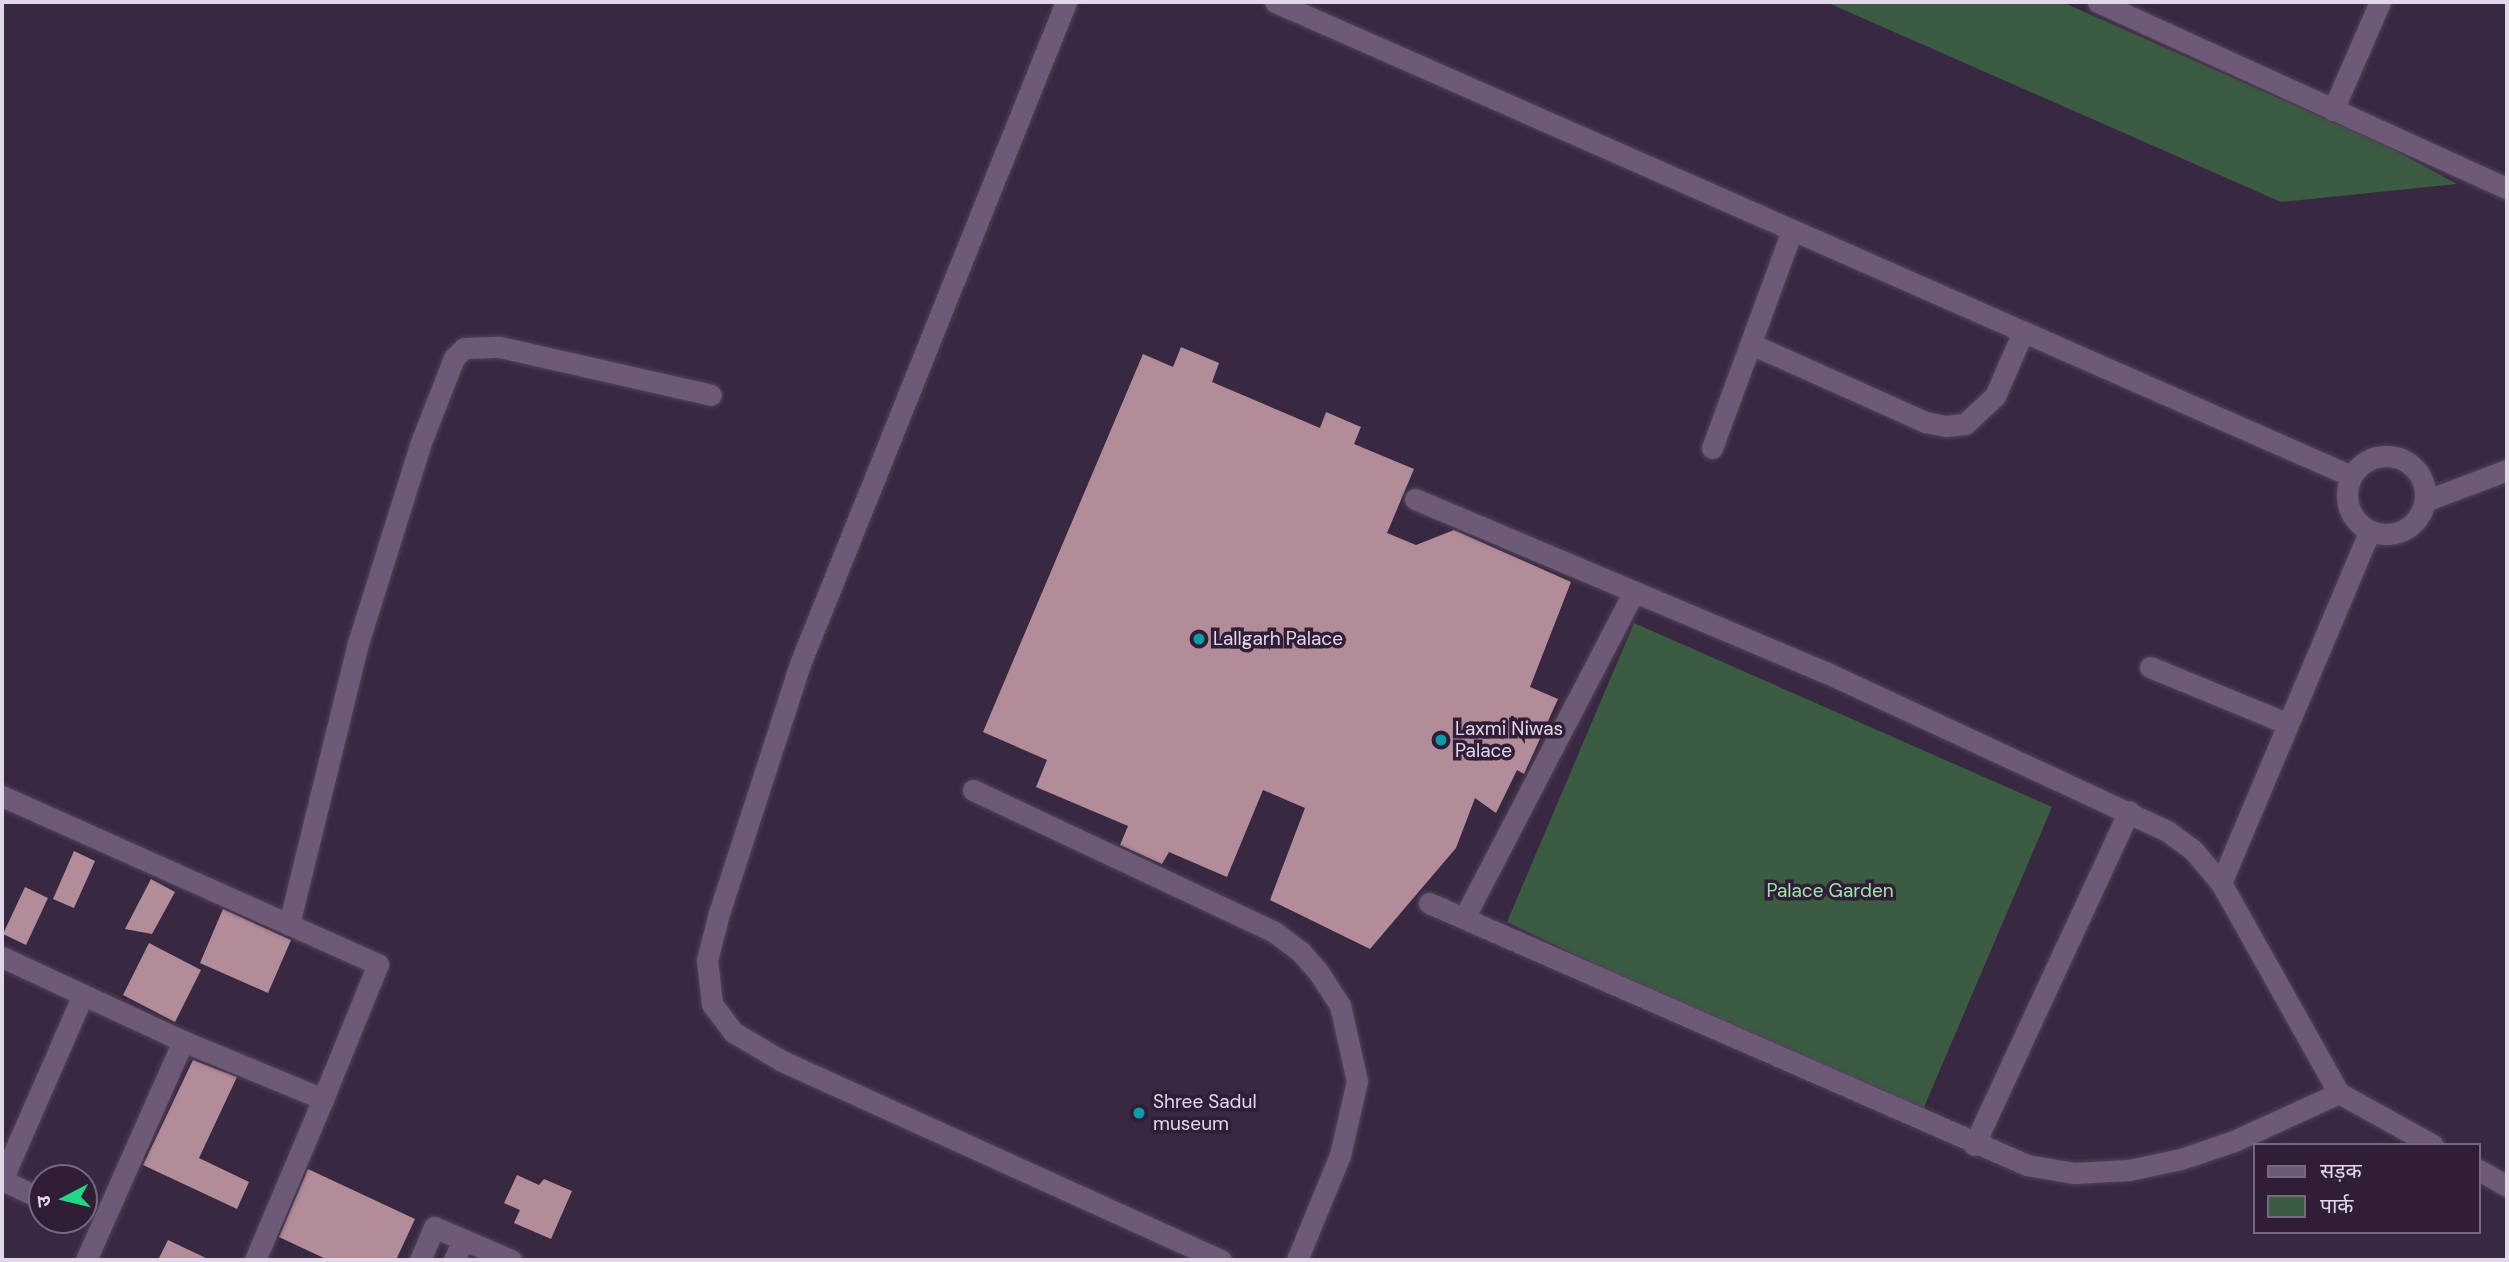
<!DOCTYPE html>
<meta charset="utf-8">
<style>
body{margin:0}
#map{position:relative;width:2509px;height:1262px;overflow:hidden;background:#392841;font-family:"DM Sans","Noto Sans Devanagari",sans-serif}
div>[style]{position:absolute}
.green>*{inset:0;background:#3b5c42}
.building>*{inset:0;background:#b38c99}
.roads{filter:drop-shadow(0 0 2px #534459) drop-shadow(0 0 2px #534459)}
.minor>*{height:21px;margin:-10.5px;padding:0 10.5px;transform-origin:10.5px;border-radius:10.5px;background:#6d5a76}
.minor>.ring{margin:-10.5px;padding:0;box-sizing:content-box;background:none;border:21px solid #6d5a76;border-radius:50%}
.dots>*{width:19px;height:19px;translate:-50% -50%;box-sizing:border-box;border:4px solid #2f1e36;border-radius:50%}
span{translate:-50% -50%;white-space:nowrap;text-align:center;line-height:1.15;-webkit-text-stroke:7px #2f1e36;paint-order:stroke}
.poi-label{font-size:19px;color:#e3d8e9}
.left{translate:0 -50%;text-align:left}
.park-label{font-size:19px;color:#9fe4ae}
.frame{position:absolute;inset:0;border:4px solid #e3d8e9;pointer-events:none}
.legend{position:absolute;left:2253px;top:1143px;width:228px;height:91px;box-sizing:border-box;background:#2f1e36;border:2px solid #77687e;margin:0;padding:9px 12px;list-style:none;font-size:21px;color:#e3d8e9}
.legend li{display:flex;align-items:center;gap:14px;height:35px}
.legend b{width:35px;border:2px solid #77687e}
.north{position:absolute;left:28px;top:1164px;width:70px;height:70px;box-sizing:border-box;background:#2f1e36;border:2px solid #77687e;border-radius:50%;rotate:263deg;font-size:19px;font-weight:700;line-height:28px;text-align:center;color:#e3d8e9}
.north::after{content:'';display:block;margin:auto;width:24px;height:32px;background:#22d887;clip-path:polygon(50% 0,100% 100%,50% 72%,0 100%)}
</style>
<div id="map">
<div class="green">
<div style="clip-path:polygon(1826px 2px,2062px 2px,2389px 147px,2457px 184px,2281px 202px)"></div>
<div style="clip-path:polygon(1634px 623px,2052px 807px,1919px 1119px,1507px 922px)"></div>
</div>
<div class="building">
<div style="clip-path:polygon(1181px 347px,1219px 363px,1212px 382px,1320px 428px,1326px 412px,1361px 427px,1354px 444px,1414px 469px,1387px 533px,1416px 545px,1454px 530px,1571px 582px,1530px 687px,1558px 699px,1524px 774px,1517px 770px,1496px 813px,1475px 798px,1456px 848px,1370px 949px,1270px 900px,1305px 808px,1263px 790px,1227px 877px,1169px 852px,1162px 864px,1120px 845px,1128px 826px,1036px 787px,1047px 760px,983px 732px,1143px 354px,1173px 367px)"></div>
<div style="clip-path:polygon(74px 851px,95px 861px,74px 908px,53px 899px)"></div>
<div style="clip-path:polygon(151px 879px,175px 892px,152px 934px,125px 929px)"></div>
<div style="clip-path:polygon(25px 887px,48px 898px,26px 945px,3px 934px)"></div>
<div style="clip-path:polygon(223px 909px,291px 940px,268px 993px,200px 963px)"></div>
<div style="clip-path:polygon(149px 943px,201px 970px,175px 1022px,123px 995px)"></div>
<div style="clip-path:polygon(193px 1060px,237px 1077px,199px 1158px,249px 1182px,237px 1209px,143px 1165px)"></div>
<div style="clip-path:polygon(308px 1169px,415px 1219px,396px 1260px,328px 1260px,279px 1237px)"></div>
<div style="clip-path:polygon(517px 1175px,539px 1185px,544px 1179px,572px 1191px,551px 1239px,514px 1223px,520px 1210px,504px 1203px)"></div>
<div style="clip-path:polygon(168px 1240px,210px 1260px,158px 1260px)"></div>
</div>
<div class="roads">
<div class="minor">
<div style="left:1066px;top:2px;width:713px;rotate:111.89deg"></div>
<div style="left:800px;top:664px;width:266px;rotate:108deg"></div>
<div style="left:718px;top:917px;width:44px;rotate:104.3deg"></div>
<div style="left:707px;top:960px;width:44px;rotate:83.5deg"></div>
<div style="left:712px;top:1004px;width:35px;rotate:53deg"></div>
<div style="left:733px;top:1032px;width:57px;rotate:30.6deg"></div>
<div style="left:782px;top:1061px;width:482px;rotate:24.4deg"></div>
<div style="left:1275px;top:2px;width:1176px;rotate:23.77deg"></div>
<div style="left:2098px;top:2px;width:449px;rotate:24.5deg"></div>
<div style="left:2333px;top:110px;width:118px;rotate:-66.5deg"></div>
<div style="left:1751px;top:344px;width:191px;rotate:24.1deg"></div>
<div style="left:1925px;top:422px;width:21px;rotate:11deg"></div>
<div style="left:1946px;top:426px;width:19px;rotate:-6deg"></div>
<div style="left:1965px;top:424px;width:41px;rotate:-43deg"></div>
<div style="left:1995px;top:396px;width:68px;rotate:-66.5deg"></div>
<div style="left:1712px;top:448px;width:231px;rotate:-69.8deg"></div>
<div class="ring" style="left:2347px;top:456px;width:57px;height:57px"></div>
<div style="left:1415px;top:499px;width:445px;rotate:22.9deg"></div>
<div style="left:1825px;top:672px;width:377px;rotate:24.9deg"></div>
<div style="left:2167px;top:831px;width:32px;rotate:36deg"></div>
<div style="left:2193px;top:850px;width:43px;rotate:49.7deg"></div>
<div style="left:2221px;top:883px;width:241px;rotate:60.7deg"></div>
<div style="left:2339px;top:1093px;width:107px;rotate:29deg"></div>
<div style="left:2425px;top:501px;width:88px;rotate:-20.7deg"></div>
<div style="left:2150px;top:667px;width:149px;rotate:22.4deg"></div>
<div style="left:973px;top:790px;width:331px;rotate:25.2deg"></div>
<div style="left:1273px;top:931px;width:34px;rotate:37deg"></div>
<div style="left:1300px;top:951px;width:29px;rotate:49deg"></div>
<div style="left:1319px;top:973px;width:38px;rotate:57deg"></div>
<div style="left:1340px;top:1005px;width:78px;rotate:77.4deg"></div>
<div style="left:1357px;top:1081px;width:76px;rotate:102.9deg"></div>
<div style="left:1340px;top:1155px;width:113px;rotate:112.3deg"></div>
<div style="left:2px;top:796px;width:412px;rotate:24.1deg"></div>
<div style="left:378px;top:964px;width:146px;rotate:112.2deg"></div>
<div style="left:2221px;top:883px;width:382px;rotate:-67.1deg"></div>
<div style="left:1429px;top:903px;width:653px;rotate:23.66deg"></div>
<div style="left:2027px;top:1165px;width:48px;rotate:9.7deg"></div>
<div style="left:2074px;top:1173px;width:55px;rotate:-3.1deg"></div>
<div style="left:2129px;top:1170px;width:53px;rotate:-11.9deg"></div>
<div style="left:2181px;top:1159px;width:56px;rotate:-18.8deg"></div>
<div style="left:2234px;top:1141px;width:115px;rotate:-24.6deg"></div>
<div style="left:1464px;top:918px;width:368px;rotate:-62.5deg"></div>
<div style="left:289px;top:924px;width:292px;rotate:-76.2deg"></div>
<div style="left:359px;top:640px;width:204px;rotate:-72.6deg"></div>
<div style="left:420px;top:445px;width:93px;rotate:-68.7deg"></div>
<div style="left:454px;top:358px;width:14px;rotate:-45deg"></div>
<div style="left:464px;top:348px;width:36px;rotate:-2deg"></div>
<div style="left:500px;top:347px;width:216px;rotate:12.8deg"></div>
<div style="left:2px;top:957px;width:200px;rotate:24.9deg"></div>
<div style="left:183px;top:1041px;width:152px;rotate:22.5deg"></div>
<div style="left:323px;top:1099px;width:175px;rotate:112.9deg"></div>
<div style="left:1974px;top:1145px;width:368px;rotate:-65.1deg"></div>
<div style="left:2479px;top:1170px;width:32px;rotate:30deg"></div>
<div style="left:2px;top:1180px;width:202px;rotate:-66.4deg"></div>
<div style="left:2px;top:1180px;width:44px;rotate:25.4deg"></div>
<div style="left:86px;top:1260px;width:240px;rotate:-66.1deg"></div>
<div style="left:420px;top:1260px;width:36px;rotate:-67deg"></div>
<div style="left:434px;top:1227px;width:84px;rotate:23.2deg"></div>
<div style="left:454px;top:1260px;width:22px;rotate:-66deg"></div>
</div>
</div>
<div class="dots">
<div style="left:1199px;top:639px;background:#0f9aa8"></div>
<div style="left:1441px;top:740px;background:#0f9aa8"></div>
<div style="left:1139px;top:1113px;background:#0f9aa8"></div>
</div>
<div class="poi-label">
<span class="left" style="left:1213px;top:639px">Lallgarh Palace</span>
<span class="left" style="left:1455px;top:740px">Laxmi Niwas<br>Palace</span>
<span class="left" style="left:1153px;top:1113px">Shree Sadul<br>museum</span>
</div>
<div class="park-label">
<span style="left:1830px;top:891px">Palace Garden</span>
</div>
<div class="frame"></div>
<ul class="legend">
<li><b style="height:9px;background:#6d5a76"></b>सड़क</li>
<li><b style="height:19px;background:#3b5c42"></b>पार्क</li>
</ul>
<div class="north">उ</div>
</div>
